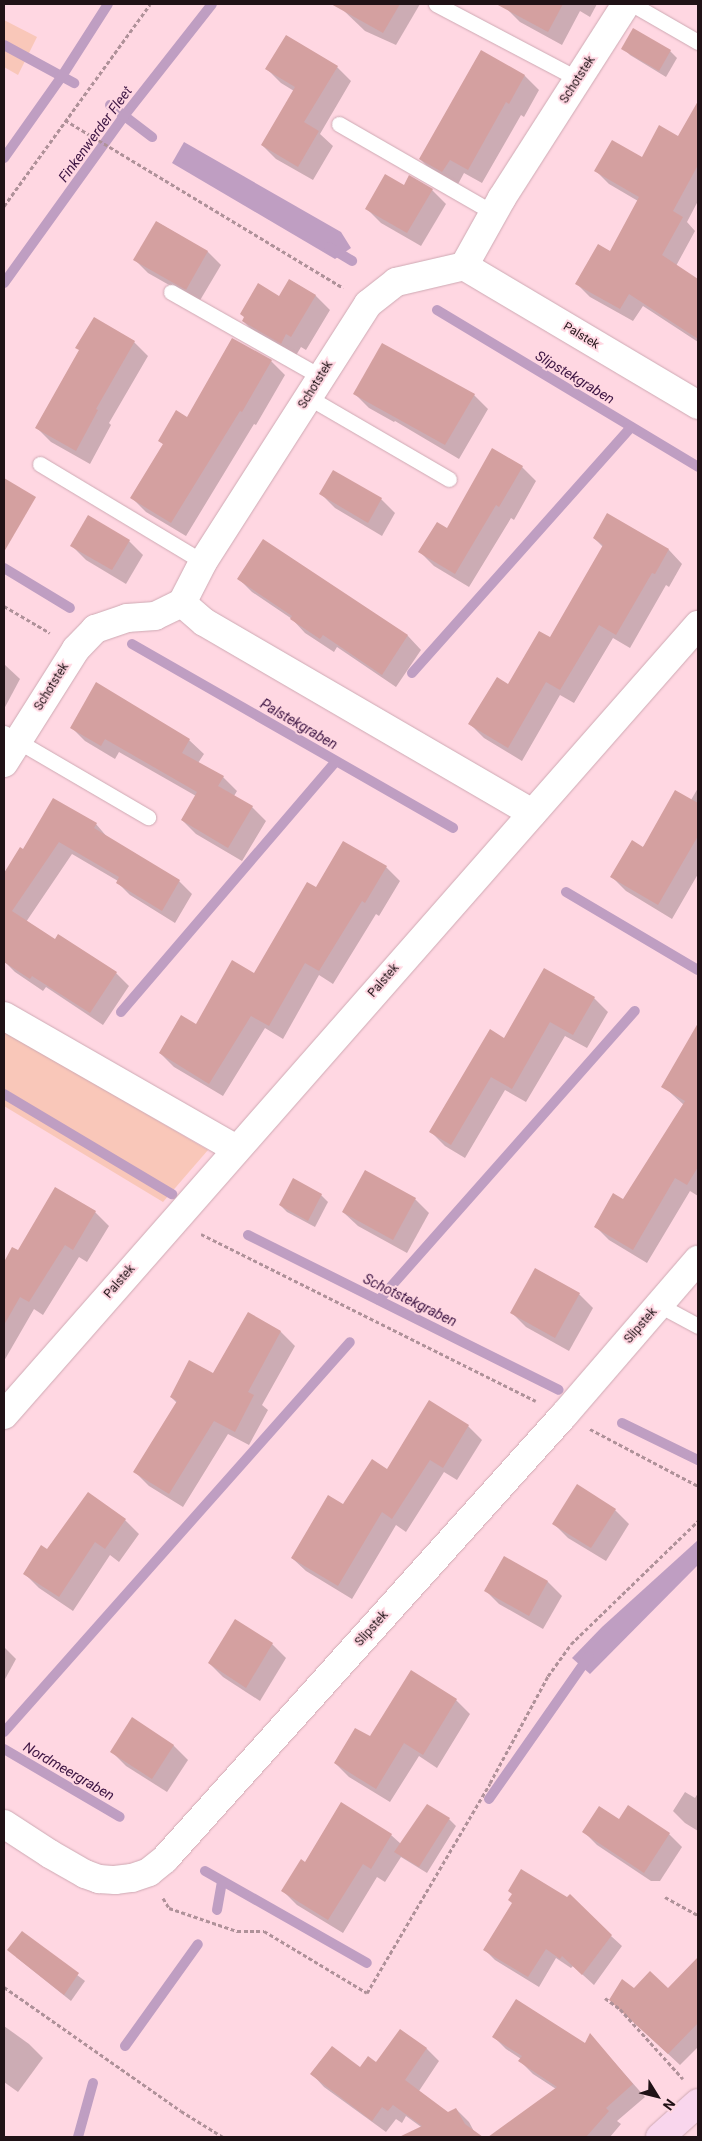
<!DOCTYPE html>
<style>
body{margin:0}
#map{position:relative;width:702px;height:2141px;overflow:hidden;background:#ffd7e2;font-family:Roboto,sans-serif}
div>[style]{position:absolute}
.green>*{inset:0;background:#f9c7b9}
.water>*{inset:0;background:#bf9ec2}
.shadow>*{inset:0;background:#0003}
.stream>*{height:10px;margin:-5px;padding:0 5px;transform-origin:5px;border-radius:5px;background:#bf9ec2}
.building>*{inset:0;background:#d4a0a0}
.path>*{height:3px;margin-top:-1.5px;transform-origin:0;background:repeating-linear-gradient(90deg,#af9199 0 4px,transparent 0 6.5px)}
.roads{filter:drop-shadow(0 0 1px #cea9b3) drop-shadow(0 0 1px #cea9b3)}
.lane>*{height:15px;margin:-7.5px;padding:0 7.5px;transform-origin:7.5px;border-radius:7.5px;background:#fff}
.street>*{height:28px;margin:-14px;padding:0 14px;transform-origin:14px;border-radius:14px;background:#fff}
.secondary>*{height:28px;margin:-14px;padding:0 14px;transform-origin:14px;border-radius:14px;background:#f9d6ed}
span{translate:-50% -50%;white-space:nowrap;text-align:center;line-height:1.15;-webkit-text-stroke:4px #ffd7e2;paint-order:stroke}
.street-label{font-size:12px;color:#201216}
.water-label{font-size:14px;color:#3d1543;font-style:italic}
.frame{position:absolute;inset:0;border:5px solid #201216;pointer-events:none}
.north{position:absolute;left:632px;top:2071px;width:50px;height:50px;-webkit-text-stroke:4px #ffd7e2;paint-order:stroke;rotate:126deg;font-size:14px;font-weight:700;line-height:20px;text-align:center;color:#201216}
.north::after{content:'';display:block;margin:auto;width:18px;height:22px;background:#201216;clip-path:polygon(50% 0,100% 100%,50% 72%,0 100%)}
</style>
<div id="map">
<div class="green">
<div style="clip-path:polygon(4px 20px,37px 37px,18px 75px,4px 67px)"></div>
<div style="clip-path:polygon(4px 1031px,208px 1150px,163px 1202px,4px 1106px)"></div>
</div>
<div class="water">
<div style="clip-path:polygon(184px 142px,341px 232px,351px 248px,335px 259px,172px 163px)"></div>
<div style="clip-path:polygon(698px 1540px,698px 1565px,590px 1674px,572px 1658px,602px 1627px)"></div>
</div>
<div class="shadow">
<div style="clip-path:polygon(345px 4px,420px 4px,396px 45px,365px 31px,342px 9px)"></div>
<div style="clip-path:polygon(509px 4px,597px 4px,590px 17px,580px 11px,562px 45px,520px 22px,506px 8px)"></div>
<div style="clip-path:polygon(623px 48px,670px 51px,677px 58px,666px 77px,630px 55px)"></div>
<div style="clip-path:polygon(481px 52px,525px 76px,539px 90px,524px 117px,521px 115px,482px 183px,464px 173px,457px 186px,434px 173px,420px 159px)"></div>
<div style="clip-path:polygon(337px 67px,351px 81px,320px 134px,333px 146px,313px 180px,276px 159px,262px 145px,294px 91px,281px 83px,267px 69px)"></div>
<div style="clip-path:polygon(698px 103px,698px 201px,687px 222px,695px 231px,676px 266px,698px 281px,698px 342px,643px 306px,633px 321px,590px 297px,577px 284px,610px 253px,638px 201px,609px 184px,596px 171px,642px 159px,678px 138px)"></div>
<div style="clip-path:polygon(404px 187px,432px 190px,446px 204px,421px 246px,381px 223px,367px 209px)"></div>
<div style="clip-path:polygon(157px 222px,208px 252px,221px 265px,199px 302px,148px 273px,135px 260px)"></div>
<div style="clip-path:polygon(290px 280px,316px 296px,330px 310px,306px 350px,301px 347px,295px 357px,257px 335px,243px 321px,279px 298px)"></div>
<div style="clip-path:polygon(134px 342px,148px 356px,109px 423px,111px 425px,90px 464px,51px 442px,37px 428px)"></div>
<div style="clip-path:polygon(383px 345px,474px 395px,488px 409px,459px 459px,395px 421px,394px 422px,369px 408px,355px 394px)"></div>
<div style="clip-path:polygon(271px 361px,285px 375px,256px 425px,254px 424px,186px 536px,146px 512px,132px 498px,164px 445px,160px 441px,188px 418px)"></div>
<div style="clip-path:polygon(522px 467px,536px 481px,514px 520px,511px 518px,469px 587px,434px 566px,420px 552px)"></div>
<div style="clip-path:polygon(321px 494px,381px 499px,395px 513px,382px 536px,335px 508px)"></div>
<div style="clip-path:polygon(608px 515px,669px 550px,682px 564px,669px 587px,666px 585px,630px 648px,613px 638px,574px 703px,560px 695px,522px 761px,484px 738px,470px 724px,509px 686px,550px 639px,603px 547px,594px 538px)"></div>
<div style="clip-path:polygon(129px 541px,143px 555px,126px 584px,86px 560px,72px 546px)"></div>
<div style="clip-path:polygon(264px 541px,408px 636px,421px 650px,396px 687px,337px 647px,334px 652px,305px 633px,292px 619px,252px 592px,239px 579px)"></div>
<div style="clip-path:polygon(4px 664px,20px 679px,4px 709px)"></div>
<div style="clip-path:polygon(71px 727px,189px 740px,204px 754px,198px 763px,223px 777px,237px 791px,234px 796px,252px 807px,266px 821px,242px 861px,196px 834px,182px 820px,196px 796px,119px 752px,115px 759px,85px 741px)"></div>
<div style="clip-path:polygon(698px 788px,698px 874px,672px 919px,626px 891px,612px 877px,691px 800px)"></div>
<div style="clip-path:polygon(96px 824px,108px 838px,179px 881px,192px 894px,175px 923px,130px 895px,117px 882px,118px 881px,72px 854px,26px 922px,55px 941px,116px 973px,129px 986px,103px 1025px,46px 987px,43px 991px,15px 972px,4px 961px,4px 875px,20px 849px,23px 850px)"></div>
<div style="clip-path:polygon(386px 867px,400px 881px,379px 916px,376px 914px,333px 984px,319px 975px,283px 1039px,265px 1028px,223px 1096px,174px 1067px,160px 1053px,196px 1026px,255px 975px,317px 889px)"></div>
<div style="clip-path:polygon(594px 998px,608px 1012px,587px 1048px,565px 1036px,526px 1102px,505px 1090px,465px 1158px,445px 1146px,431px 1132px,505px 1039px)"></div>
<div style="clip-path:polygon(685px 1048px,698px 1056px,698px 1196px,690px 1191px,647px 1263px,609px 1240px,595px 1226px,624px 1201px,684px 1105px,663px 1086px)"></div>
<div style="clip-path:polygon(321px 1195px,328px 1202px,315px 1227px,287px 1212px,280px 1205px)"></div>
<div style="clip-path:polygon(415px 1199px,429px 1213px,407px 1253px,358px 1226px,343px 1212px)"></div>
<div style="clip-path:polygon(95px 1212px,109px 1226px,87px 1262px,79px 1257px,43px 1315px,34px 1309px,4px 1361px,4px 1264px,13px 1249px,18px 1252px)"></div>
<div style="clip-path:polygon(579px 1294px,593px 1308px,569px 1351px,526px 1327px,512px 1313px)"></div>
<div style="clip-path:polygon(248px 1314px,281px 1332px,295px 1346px,262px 1405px,268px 1410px,249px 1445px,228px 1434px,183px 1507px,149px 1486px,135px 1472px,177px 1403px,171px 1397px,213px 1374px)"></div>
<div style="clip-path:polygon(468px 1426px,482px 1440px,457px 1480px,444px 1472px,406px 1532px,396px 1525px,352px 1599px,306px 1571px,292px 1558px,344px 1506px,388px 1470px)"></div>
<div style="clip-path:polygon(89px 1494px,125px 1520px,139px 1534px,119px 1562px,110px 1555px,73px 1611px,39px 1588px,25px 1574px,47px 1551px)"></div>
<div style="clip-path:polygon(615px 1510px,629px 1524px,606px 1561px,568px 1538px,554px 1524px)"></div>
<div style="clip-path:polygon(504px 1557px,548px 1582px,562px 1596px,543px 1629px,499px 1604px,485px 1590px)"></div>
<div style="clip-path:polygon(235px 1621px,272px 1644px,286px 1658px,260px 1701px,223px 1677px,209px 1663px)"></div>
<div style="clip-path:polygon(4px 1647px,16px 1659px,4px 1681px)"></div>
<div style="clip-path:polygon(411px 1672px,456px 1700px,470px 1714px,437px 1768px,419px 1756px,390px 1802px,349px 1777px,335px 1763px,370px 1738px)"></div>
<div style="clip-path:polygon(133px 1719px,174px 1746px,188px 1760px,167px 1792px,126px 1766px,112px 1752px)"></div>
<div style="clip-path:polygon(685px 1792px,695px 1798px,698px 1793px,698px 1831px,685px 1823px,673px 1811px)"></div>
<div style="clip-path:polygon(449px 1819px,456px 1826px,427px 1873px,401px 1857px,385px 1882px,377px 1877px,343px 1933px,297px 1905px,283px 1891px,305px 1863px,391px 1835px,401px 1844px)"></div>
<div style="clip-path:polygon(619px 1821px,669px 1834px,682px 1847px,660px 1881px,651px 1881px,597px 1845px,584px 1832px)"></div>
<div style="clip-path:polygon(513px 1903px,611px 1936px,622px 1946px,594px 1985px,573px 1966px,571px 1968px,556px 1958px,539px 1987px,495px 1960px,485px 1950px)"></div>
<div style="clip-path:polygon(22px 1933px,85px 1981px,71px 2001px,16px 1957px)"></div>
<div style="clip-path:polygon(698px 1959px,698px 2047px,680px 2065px,623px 2012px,635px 1990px,668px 1989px)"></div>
<div style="clip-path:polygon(4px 2026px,29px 2044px,43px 2058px,18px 2092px,4px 2082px)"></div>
<div style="clip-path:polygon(400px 2031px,427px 2049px,439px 2061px,419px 2091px,448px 2113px,456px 2109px,469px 2122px,477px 2137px,435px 2137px,406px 2116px,402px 2123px,396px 2119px,386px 2132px,324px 2087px,312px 2074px,361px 2068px,376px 2064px)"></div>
<div style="clip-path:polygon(590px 2035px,645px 2097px,617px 2121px,621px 2124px,610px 2137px,490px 2137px,556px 2089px,533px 2074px,520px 2061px,521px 2059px,506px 2049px,494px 2037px,585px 2044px)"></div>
</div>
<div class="stream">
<div style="left:4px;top:45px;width:80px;rotate:28.5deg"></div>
<div style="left:110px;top:105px;width:53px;rotate:37.3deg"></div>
<div style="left:4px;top:158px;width:100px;rotate:-54.7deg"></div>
<div style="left:62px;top:76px;width:85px;rotate:-57.4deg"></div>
<div style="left:329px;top:247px;width:27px;rotate:31deg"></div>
<div style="left:4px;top:283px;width:206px;rotate:-54.3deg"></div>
<div style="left:124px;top:116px;width:142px;rotate:-51.8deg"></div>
<div style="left:437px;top:310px;width:305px;rotate:31deg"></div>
<div style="left:4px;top:568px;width:77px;rotate:31.2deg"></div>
<div style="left:132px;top:644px;width:370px;rotate:29.8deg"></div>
<div style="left:412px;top:673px;width:329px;rotate:-48.3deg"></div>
<div style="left:566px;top:892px;width:153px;rotate:30.6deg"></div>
<div style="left:121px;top:1012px;width:330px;rotate:-49.4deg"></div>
<div style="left:4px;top:1094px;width:196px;rotate:30.8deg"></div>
<div style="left:248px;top:1235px;width:347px;rotate:26.5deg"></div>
<div style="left:379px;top:1300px;width:386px;rotate:-48.5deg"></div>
<div style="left:622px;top:1423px;width:85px;rotate:26deg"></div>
<div style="left:4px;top:1732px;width:521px;rotate:-48.42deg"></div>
<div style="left:4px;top:1749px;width:134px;rotate:30.4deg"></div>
<div style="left:489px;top:1799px;width:174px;rotate:-55deg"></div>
<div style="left:205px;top:1871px;width:186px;rotate:29.6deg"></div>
<div style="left:217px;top:1910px;width:29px;rotate:-80deg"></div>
<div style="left:125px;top:2046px;width:125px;rotate:-54.4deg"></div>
<div style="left:78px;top:2137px;width:56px;rotate:-74.5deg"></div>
</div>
<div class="building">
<div style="clip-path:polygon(331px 4px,400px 4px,383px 33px)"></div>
<div style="clip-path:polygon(496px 4px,563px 4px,548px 32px)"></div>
<div style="clip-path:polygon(633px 28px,671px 50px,659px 71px,621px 49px)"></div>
<div style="clip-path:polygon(286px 35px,338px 66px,304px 122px,319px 131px,298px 167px,261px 145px,295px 87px,265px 69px)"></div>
<div style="clip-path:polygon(481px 50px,525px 75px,509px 104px,506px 102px,468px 170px,450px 160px,442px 172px,419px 159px)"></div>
<div style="clip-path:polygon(698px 101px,698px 165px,673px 211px,683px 217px,662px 255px,698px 279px,698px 339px,629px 294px,620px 309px,575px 284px,598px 244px,610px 251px,639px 197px,594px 171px,612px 140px,642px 157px,659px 125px,678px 136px)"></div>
<div style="clip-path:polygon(385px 174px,404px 185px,409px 175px,433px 189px,407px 233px,365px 209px)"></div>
<div style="clip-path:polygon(156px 221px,208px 251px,186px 290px,133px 260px)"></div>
<div style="clip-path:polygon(289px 279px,316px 295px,291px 337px,286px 334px,281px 344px,242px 321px,244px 317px,240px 314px,258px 283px,279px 296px)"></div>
<div style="clip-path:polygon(94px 317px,135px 341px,96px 409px,98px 410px,76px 451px,35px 428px,79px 350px,75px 348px)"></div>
<div style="clip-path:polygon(232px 338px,272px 360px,242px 412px,240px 411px,171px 523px,130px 498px,163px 444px,158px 441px,176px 410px,187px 417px)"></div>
<div style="clip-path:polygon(382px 343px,475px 394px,445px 445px,353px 394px)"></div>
<div style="clip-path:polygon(492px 448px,523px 466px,499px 507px,496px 505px,455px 574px,418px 552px,437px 522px,447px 528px)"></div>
<div style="clip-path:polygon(333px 470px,382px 498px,368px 523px,319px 494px)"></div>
<div style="clip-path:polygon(4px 478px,36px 497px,4px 552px)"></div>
<div style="clip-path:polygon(607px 513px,669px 549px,655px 574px,652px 573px,616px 635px,599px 625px,560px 690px,546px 682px,508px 748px,468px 724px,497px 677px,508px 684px,539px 631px,550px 637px,603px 545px,593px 538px)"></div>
<div style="clip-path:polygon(88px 515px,130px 540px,112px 570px,70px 546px)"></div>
<div style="clip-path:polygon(263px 539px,408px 635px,382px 675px,323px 635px,320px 639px,290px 619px,292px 616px,237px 579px)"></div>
<div style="clip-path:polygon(96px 682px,190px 739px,182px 753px,224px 776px,218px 786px,253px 806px,228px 848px,181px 820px,197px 792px,105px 739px,101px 746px,70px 728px)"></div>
<div style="clip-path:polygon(675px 790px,698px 803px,698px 836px,658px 905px,610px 877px,632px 840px,643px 847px)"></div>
<div style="clip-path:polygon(53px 798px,97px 823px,94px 828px,180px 880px,162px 911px,116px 883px,119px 877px,59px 842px,12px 911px,55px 939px,58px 934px,117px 972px,90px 1013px,32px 976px,30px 979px,4px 962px,4px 873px,20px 847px,23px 849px)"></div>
<div style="clip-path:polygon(343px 841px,387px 866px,365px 903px,362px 901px,319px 971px,305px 963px,269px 1026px,251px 1016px,209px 1084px,159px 1053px,181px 1015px,196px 1024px,232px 960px,254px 973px,307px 882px,316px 887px)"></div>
<div style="clip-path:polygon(544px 968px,595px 997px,573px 1035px,550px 1022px,512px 1089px,491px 1077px,451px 1145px,429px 1132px,490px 1029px,504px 1038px)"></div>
<div style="clip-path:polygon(698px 1023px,698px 1167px,687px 1185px,675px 1178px,633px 1250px,594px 1227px,613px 1193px,623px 1199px,685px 1101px,661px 1087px)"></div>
<div style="clip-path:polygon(365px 1170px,416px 1198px,393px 1240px,342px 1212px)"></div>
<div style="clip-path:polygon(293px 1178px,322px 1194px,308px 1221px,279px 1205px)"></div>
<div style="clip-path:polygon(55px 1187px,96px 1211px,73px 1250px,65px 1245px,29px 1302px,20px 1297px,4px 1325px,4px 1262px,12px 1247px,18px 1250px)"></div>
<div style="clip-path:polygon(535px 1268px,580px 1293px,555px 1338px,510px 1313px)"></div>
<div style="clip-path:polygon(248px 1312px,281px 1331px,248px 1392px,254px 1395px,235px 1432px,214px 1421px,169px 1494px,133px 1472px,177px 1401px,170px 1397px,189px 1360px,213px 1373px)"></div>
<div style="clip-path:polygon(429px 1400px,469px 1425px,443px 1468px,430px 1460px,392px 1519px,382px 1512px,338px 1586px,291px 1558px,328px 1495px,343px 1504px,372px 1459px,387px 1469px)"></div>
<div style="clip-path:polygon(577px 1484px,616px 1509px,591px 1548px,552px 1524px)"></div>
<div style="clip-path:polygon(88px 1492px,126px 1519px,105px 1549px,95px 1542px,59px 1597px,23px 1574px,41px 1545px,47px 1549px)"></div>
<div style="clip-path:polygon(504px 1556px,548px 1581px,529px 1616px,484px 1591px)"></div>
<div style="clip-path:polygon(235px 1619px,273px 1643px,246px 1688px,208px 1663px)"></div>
<div style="clip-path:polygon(411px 1670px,457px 1699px,423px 1755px,404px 1743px,376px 1789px,334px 1763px,355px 1728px,370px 1736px)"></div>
<div style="clip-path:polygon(132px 1717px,174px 1745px,152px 1779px,110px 1752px)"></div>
<div style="clip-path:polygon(341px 1802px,392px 1834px,371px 1869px,363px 1864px,328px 1920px,281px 1891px,301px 1859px,305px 1862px)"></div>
<div style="clip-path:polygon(427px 1804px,450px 1818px,419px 1867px,394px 1852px)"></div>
<div style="clip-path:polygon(628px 1805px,670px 1833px,644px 1873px,582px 1832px,599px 1806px,619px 1819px)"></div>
<div style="clip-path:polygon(521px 1869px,567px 1897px,570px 1894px,612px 1935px,582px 1975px,562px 1956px,560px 1959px,546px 1949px,528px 1977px,483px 1950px,512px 1903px,508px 1900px,512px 1894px,508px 1891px)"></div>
<div style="clip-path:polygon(22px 1931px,79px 1973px,64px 1995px,7px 1950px)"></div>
<div style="clip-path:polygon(698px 1957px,698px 2023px,668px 2054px,609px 2000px,622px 1979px,634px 1988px,650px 1971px,668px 1988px)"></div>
<div style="clip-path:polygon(516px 1999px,585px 2043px,590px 2033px,633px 2084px,606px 2108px,609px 2111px,586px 2137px,488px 2137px,557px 2087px,518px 2061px,522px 2056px,492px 2037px)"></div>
<div style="clip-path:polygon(400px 2029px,427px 2048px,405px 2080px,448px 2112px,456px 2108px,465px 2124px,483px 2137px,399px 2137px,422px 2126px,393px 2105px,388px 2111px,382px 2107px,372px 2121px,310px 2074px,332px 2046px,360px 2067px,368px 2056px,376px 2062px)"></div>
</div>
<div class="path">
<div style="left:65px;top:120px;width:325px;rotate:31.1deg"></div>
<div style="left:4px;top:206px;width:249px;rotate:-54.1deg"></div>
<div style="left:4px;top:606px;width:53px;rotate:30.4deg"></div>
<div style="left:201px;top:1234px;width:374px;rotate:26.5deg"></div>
<div style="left:590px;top:1429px;width:122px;rotate:27.8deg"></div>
<div style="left:665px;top:1897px;width:38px;rotate:29deg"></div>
<div style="left:163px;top:1898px;width:12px;rotate:59deg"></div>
<div style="left:169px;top:1908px;width:72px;rotate:18.7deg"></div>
<div style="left:237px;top:1931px;width:27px"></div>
<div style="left:264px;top:1931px;width:120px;rotate:31deg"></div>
<div style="left:367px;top:1993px;width:243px;rotate:-59.6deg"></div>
<div style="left:490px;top:1783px;width:122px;rotate:-61.5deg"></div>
<div style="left:548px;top:1676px;width:39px;rotate:-54deg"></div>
<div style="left:571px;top:1644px;width:177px;rotate:-44.1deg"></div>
<div style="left:4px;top:1987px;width:216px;rotate:35deg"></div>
<div style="left:181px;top:2111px;width:49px;rotate:31.8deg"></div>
<div style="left:605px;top:1998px;width:19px;rotate:36deg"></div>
<div style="left:620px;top:2009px;width:94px;rotate:48deg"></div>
</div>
<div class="roads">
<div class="lane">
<div style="left:436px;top:4px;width:161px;rotate:27.8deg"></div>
<div style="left:632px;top:4px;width:76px;rotate:29.9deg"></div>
<div style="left:339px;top:124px;width:179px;rotate:29.9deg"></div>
<div style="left:171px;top:292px;width:172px;rotate:29.5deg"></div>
<div style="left:308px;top:397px;width:163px;rotate:30.2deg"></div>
<div style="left:40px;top:464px;width:190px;rotate:31deg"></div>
<div style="left:4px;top:733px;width:167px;rotate:30.3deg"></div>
<div style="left:659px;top:1305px;width:44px;rotate:28.3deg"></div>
</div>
<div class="street">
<div style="left:464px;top:266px;width:272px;rotate:30.7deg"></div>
<div style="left:182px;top:603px;width:29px;rotate:41deg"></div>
<div style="left:204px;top:622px;width:380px;rotate:30.2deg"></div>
<div style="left:4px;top:763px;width:135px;rotate:-57.7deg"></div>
<div style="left:76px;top:649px;width:28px;rotate:-46deg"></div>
<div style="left:95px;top:629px;width:34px;rotate:-19deg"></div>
<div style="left:127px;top:618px;width:28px;rotate:-4deg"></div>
<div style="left:155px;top:616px;width:30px;rotate:-26deg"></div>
<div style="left:182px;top:603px;width:46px;rotate:-62.9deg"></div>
<div style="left:203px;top:562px;width:306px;rotate:-57.4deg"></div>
<div style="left:368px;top:304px;width:36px;rotate:-38deg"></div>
<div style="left:396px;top:282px;width:70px;rotate:-13.2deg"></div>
<div style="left:464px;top:266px;width:78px;rotate:-60.8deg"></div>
<div style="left:502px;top:198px;width:230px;rotate:-57.4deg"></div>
<div style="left:4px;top:1016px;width:267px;rotate:29.8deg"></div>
<div style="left:4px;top:1415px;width:1052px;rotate:-48.7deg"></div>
<div style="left:4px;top:1824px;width:55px;rotate:33.1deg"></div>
<div style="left:50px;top:1854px;width:40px;rotate:29.7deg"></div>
<div style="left:85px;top:1874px;width:15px;rotate:20deg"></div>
<div style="left:99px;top:1879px;width:16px;rotate:4deg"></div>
<div style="left:115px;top:1880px;width:17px;rotate:-7deg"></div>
<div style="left:132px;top:1878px;width:18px;rotate:-19deg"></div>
<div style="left:149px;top:1872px;width:21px;rotate:-39deg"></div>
<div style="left:165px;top:1859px;width:597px;rotate:-48.06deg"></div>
<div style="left:564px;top:1415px;width:205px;rotate:-49.2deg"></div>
</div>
<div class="secondary">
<div style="left:660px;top:2137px;width:51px;rotate:-41.8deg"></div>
</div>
</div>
<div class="street-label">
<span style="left:578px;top:80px;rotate:-57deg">Schotstek</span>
<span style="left:581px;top:336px;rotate:31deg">Palstek</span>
<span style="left:316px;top:385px;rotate:-58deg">Schotstek</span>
<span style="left:52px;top:687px;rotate:-58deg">Schotstek</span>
<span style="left:384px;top:981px;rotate:-49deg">Palstek</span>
<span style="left:120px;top:1282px;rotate:-49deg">Palstek</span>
<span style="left:641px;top:1326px;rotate:-49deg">Slipstek</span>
<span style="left:372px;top:1629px;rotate:-48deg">Slipstek</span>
</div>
<div class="water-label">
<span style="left:95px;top:134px;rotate:-54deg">Finkenwerder Fleet</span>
<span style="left:575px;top:377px;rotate:31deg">Slipstekgraben</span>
<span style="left:299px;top:724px;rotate:30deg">Palstekgraben</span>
<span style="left:410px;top:1300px;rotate:26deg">Schotstekgraben</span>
<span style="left:69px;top:1771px;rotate:30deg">Nordmeergraben</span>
</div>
<div class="frame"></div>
<div class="north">N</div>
</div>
